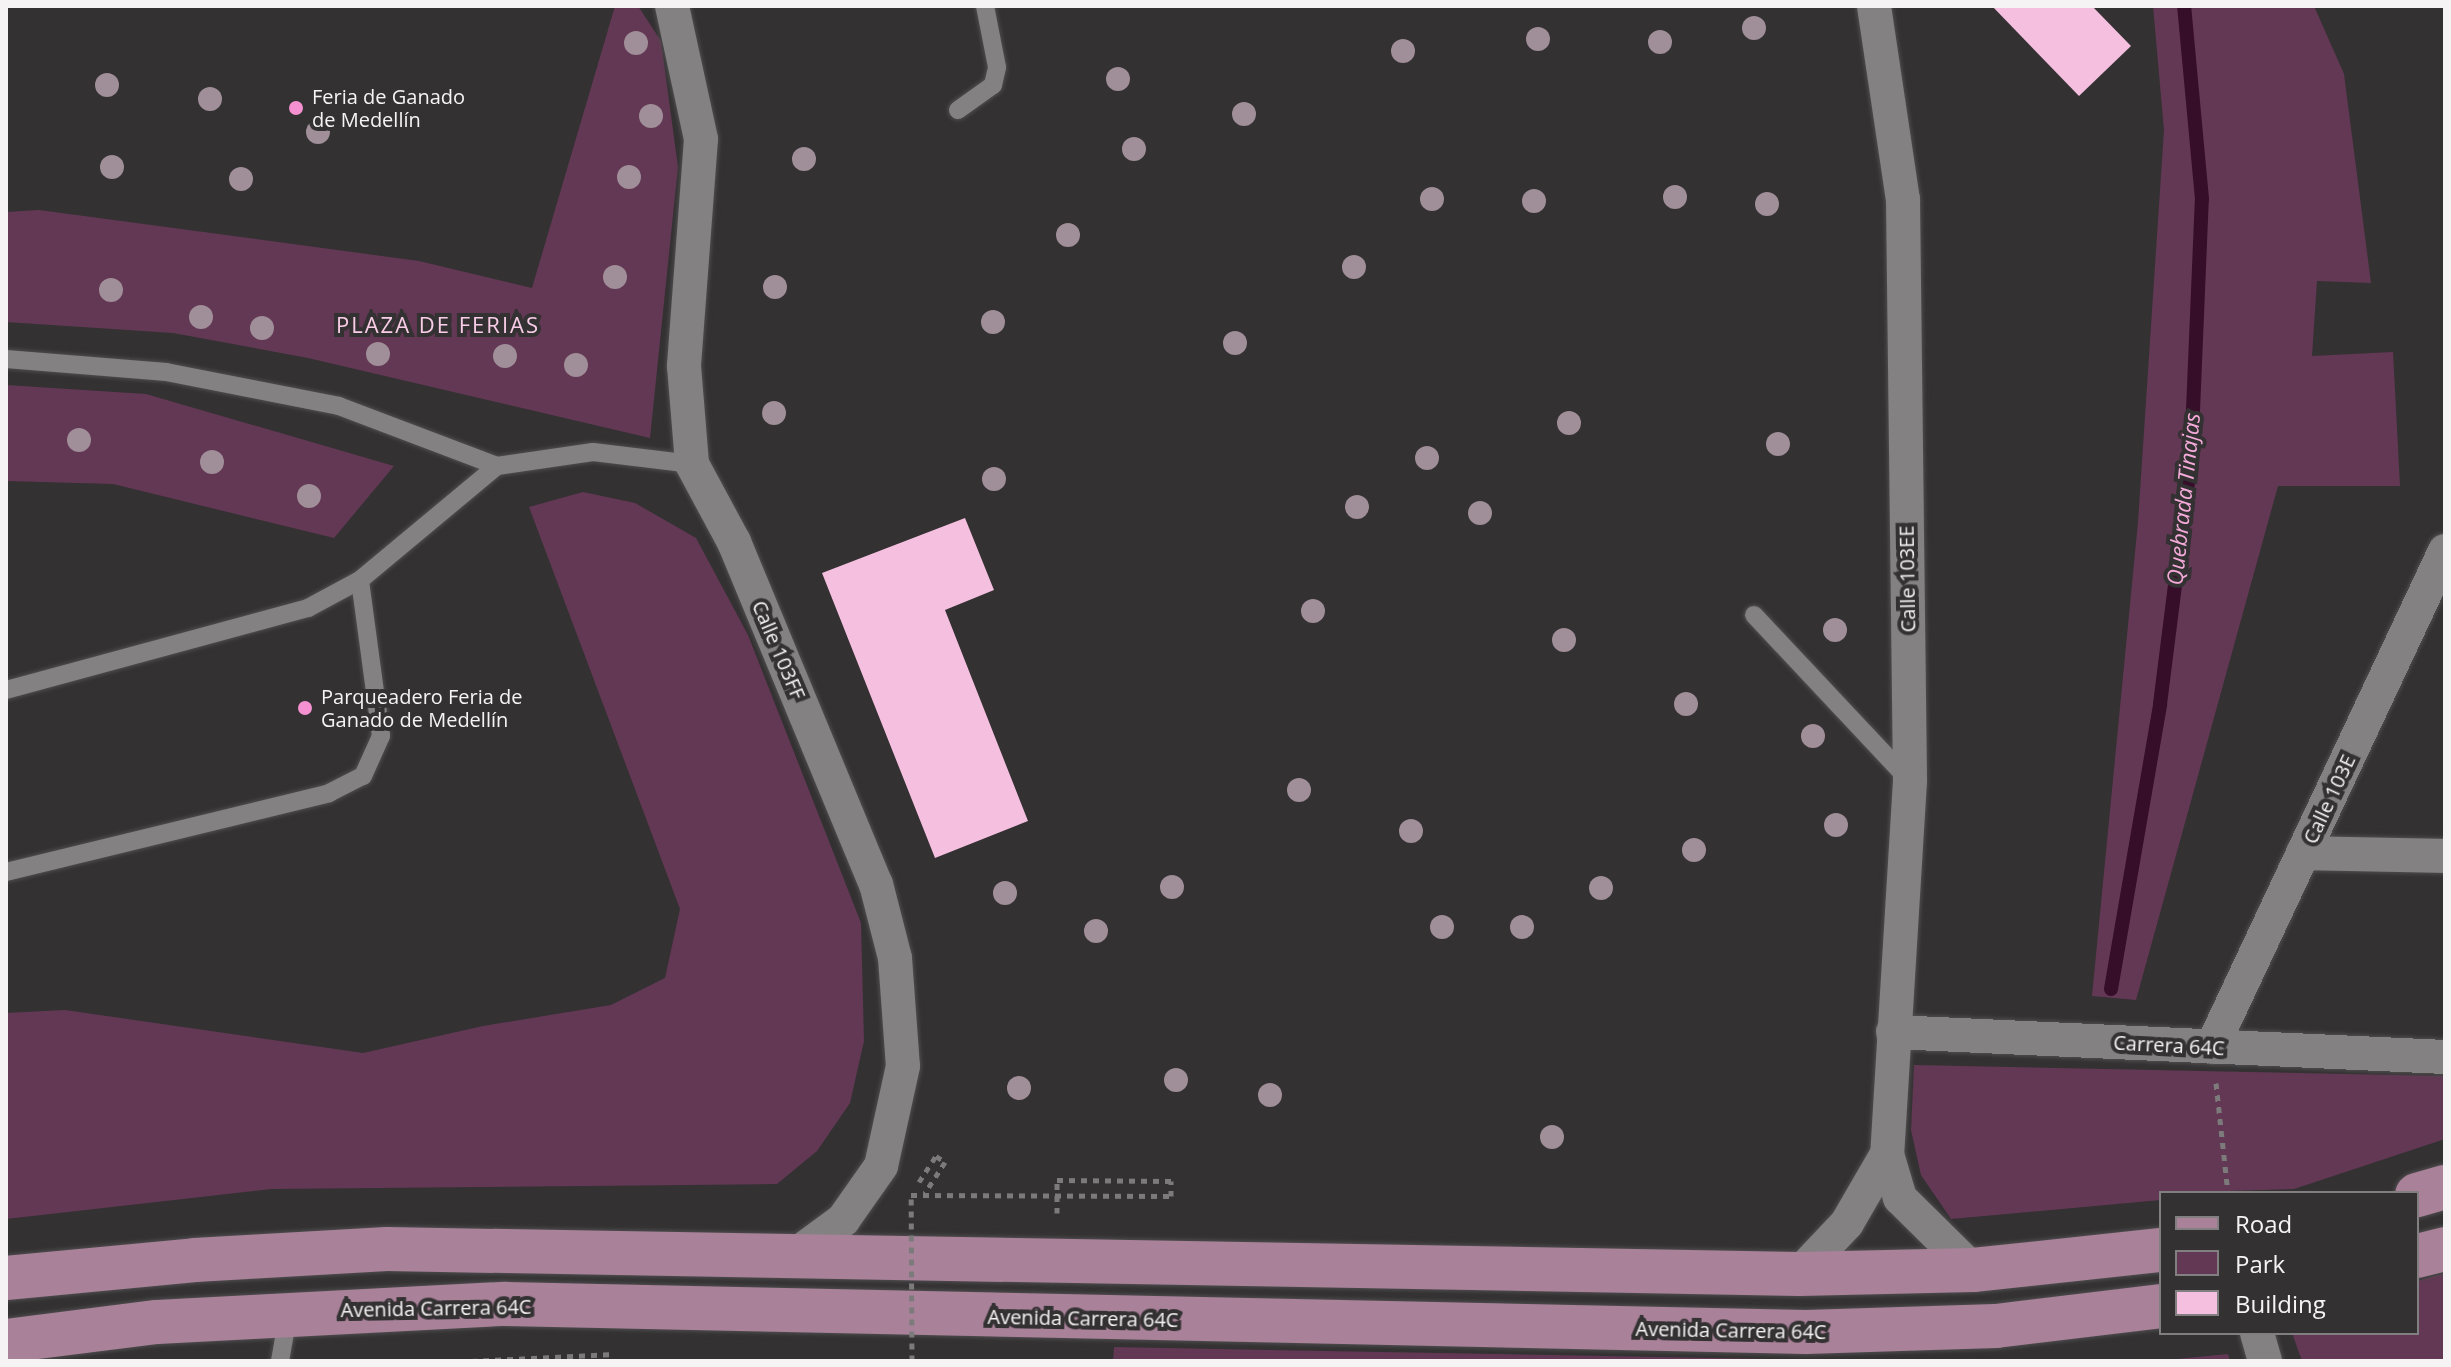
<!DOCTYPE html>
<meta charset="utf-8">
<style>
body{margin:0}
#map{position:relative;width:2451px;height:1367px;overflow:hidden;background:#333132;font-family:"Open Sans",sans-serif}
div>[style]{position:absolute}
.green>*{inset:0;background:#633854}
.stream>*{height:14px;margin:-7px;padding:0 7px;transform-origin:7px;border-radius:7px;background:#360e2a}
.building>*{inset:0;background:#f5bfe0}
.path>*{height:5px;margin-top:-2.5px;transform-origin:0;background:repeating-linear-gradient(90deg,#7c7a7b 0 6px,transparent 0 12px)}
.roads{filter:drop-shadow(0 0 2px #4f4d4e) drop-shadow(0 0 2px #4f4d4e)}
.service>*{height:18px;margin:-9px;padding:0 9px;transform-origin:9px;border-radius:9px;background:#848183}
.minor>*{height:34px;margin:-17px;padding:0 17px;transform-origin:17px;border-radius:17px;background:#848183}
.primary>*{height:44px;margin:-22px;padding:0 22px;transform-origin:22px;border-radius:22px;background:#a9829a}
.path-bridge>*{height:5px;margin-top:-2.5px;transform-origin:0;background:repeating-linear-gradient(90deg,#7c7a7b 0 6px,transparent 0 12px)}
.trees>*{width:24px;height:24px;margin:-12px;border-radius:50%;background:#a08e98}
.dots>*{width:22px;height:22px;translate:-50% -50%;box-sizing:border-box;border:4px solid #333132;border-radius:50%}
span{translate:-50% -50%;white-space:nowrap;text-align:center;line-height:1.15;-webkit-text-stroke:8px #333132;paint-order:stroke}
.poi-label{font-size:20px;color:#f5f3f4}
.left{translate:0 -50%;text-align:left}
.street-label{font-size:20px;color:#f5f3f4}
.neighbourhood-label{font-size:22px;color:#f9cde7;letter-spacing:2px}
.water-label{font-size:22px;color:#f5abd9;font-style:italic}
.frame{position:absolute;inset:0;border:8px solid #f5f3f4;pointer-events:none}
.legend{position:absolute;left:2159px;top:1191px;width:260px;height:144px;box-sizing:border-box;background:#333132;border:2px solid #817f80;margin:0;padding:10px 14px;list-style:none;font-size:24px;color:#f5f3f4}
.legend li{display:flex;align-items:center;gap:16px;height:40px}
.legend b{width:40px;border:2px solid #817f80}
</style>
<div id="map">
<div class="green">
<div style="clip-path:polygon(615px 6px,638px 6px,661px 41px,678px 167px,650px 438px,308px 358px,173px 333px,6px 322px,6px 212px,39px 210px,419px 261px,532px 288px)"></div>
<div style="clip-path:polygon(2153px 6px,2314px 6px,2344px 74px,2371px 283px,2317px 281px,2312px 356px,2393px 352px,2400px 486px,2278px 486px,2136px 1000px,2092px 996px,2138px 522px,2164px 130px)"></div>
<div style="clip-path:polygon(6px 385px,146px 394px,394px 466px,334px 538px,113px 484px,6px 481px)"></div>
<div style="clip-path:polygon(583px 492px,635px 503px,696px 538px,748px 635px,861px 923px,864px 1041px,850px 1103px,817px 1151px,777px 1184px,271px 1189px,6px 1219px,6px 1013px,65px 1010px,363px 1053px,483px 1026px,611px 1005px,665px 978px,680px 909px,529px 507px)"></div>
<div style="clip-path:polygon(1914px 1065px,2445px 1076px,2445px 1139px,2294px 1189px,2161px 1193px,2161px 1200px,1951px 1219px,1921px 1175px,1911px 1130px)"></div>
<div style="clip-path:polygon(2445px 1273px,2445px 1361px,2302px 1361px,2292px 1333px,2417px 1333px,2417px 1281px)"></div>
<div style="clip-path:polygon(1114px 1347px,1873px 1361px,1113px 1361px)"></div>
<div style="clip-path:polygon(2228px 1354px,2230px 1361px,2156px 1361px)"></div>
</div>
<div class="stream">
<div style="left:2111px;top:989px;width:289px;rotate:-80.2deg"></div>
<div style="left:2160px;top:704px;width:248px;rotate:-82.8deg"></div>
<div style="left:2191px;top:458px;width:259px;rotate:-87.6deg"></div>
<div style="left:2202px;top:199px;width:194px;rotate:-95.3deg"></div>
</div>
<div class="building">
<div style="clip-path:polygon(1992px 6px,2092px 6px,2131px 46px,2079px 96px)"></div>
<div style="clip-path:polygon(965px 518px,994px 590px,945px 610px,1028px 821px,935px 858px,822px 573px)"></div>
</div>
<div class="path">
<div style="left:2216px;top:1083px;width:111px;rotate:83.8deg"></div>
<div style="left:919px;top:1182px;width:31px;rotate:-57deg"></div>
<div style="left:936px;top:1156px;width:11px;rotate:34deg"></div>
<div style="left:945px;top:1162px;width:37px;rotate:123deg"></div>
<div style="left:1057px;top:1213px;width:33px;rotate:-90deg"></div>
<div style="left:471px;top:1361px;width:143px;rotate:-2.8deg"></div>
</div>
<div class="roads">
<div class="service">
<div style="left:958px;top:110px;width:43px;rotate:-35.5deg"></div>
<div style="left:993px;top:85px;width:18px;rotate:-77deg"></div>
<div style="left:997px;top:67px;width:62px;rotate:-101.1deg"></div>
<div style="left:6px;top:359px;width:161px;rotate:4.6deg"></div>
<div style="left:166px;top:372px;width:176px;rotate:11.1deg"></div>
<div style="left:339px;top:406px;width:169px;rotate:20.8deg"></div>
<div style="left:1754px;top:615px;width:225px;rotate:46.8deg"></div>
<div style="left:6px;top:690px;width:313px;rotate:-15.2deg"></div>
<div style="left:308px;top:608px;width:59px;rotate:-28.3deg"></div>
<div style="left:360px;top:580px;width:178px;rotate:-39.8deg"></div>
<div style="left:497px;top:466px;width:97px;rotate:-8.3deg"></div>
<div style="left:593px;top:452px;width:100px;rotate:6.9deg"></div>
<div style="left:6px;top:872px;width:333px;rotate:-13.7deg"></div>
<div style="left:329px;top:793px;width:38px;rotate:-27deg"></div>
<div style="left:363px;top:776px;width:44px;rotate:-65.8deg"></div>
<div style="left:381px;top:736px;width:157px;rotate:-97.7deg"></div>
<div style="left:280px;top:1361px;width:46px;rotate:-79.9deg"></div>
</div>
<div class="minor">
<div style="left:672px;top:6px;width:136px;rotate:77.7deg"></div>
<div style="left:701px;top:139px;width:228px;rotate:94.3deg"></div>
<div style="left:684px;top:366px;width:98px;rotate:85.3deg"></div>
<div style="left:692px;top:464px;width:89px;rotate:61.7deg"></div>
<div style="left:734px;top:542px;width:370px;rotate:67.5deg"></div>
<div style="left:876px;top:884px;width:76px;rotate:75.6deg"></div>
<div style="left:895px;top:958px;width:108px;rotate:85.8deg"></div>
<div style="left:903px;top:1066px;width:102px;rotate:102.4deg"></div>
<div style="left:881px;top:1166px;width:66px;rotate:125.1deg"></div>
<div style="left:843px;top:1220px;width:61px;rotate:143.7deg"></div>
<div style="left:1874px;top:6px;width:195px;rotate:81.5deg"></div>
<div style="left:1903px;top:199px;width:582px;rotate:89.31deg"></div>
<div style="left:1910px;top:781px;width:374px;rotate:93.5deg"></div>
<div style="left:1887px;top:1154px;width:46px;rotate:73.5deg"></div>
<div style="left:1900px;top:1198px;width:103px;rotate:44.6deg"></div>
<div style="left:2303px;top:853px;width:142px;rotate:1.2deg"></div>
<div style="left:1893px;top:1032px;width:553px;rotate:2.59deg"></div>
<div style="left:2212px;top:1047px;width:548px;rotate:-64.84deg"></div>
<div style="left:1799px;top:1274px;width:70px;rotate:-46.7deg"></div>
<div style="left:1847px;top:1223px;width:80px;rotate:-59.9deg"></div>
<div style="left:2257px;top:1333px;width:29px;rotate:74deg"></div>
</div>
<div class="primary">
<div style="left:2417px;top:1195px;width:29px;rotate:-16deg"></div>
<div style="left:2417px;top:1256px;width:29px;rotate:-14deg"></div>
<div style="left:6px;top:1278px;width:190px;rotate:-5.4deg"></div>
<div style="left:195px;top:1260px;width:192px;rotate:-3.3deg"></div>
<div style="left:387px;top:1249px;width:1412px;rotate:1.01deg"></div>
<div style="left:1799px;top:1274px;width:174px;rotate:-1.3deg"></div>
<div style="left:1973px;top:1270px;width:189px;rotate:-6.1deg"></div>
<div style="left:6px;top:1341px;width:152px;rotate:-7.2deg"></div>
<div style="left:157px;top:1322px;width:349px;rotate:-3deg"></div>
<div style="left:506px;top:1304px;width:1300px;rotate:1.23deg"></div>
<div style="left:1806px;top:1332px;width:190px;rotate:-1.8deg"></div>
<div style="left:1996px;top:1326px;width:166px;rotate:-6.9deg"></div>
</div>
</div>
<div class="path-bridge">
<div style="left:912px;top:1361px;width:166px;rotate:-90.3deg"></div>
<div style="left:911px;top:1195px;width:260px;rotate:0.2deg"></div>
<div style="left:1171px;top:1196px;width:15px;rotate:-90deg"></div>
<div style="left:1171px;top:1181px;width:114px;rotate:-179.5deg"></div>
</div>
<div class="trees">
<div style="left:1754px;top:28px"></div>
<div style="left:1538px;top:39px"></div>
<div style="left:1660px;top:42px"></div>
<div style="left:636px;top:43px"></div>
<div style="left:1403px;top:51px"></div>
<div style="left:1118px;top:79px"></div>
<div style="left:107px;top:85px"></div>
<div style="left:210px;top:99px"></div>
<div style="left:1244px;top:114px"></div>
<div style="left:651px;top:116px"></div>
<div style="left:318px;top:132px"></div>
<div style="left:1134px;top:149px"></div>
<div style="left:804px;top:159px"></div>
<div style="left:112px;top:167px"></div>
<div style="left:629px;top:177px"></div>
<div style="left:241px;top:179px"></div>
<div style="left:1675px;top:197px"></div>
<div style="left:1432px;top:199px"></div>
<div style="left:1534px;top:201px"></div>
<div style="left:1767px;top:204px"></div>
<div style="left:1068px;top:235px"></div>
<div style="left:1354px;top:267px"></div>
<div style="left:615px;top:277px"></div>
<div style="left:775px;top:287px"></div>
<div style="left:111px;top:290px"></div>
<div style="left:201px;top:317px"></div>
<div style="left:993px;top:322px"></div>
<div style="left:262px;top:328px"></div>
<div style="left:1235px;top:343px"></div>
<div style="left:378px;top:354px"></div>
<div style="left:505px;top:356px"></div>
<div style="left:576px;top:365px"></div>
<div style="left:774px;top:413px"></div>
<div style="left:1569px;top:423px"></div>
<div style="left:79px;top:440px"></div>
<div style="left:1778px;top:444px"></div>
<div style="left:1427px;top:458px"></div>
<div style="left:212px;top:462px"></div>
<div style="left:994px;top:479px"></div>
<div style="left:309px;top:496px"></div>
<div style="left:1357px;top:507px"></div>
<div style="left:1480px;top:513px"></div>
<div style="left:1313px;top:611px"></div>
<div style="left:1835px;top:630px"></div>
<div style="left:1564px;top:640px"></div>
<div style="left:1686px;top:704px"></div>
<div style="left:1813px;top:736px"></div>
<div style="left:1299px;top:790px"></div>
<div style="left:1836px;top:825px"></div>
<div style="left:1411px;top:831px"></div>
<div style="left:1694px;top:850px"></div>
<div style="left:1172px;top:887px"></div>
<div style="left:1601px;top:888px"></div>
<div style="left:1005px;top:893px"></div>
<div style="left:1442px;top:927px"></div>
<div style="left:1522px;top:927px"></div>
<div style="left:1096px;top:931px"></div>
<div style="left:1176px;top:1080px"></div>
<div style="left:1019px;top:1088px"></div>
<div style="left:1270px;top:1095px"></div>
<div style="left:1552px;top:1137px"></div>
</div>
<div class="dots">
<div style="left:296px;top:108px;background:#f590d1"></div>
<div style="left:305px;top:708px;background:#f590d1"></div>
</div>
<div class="poi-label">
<span class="left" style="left:312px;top:108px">Feria de Ganado<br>de Medellín</span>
<span class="left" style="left:321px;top:708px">Parqueadero Feria de<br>Ganado de Medellín</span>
</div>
<div class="street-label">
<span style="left:1907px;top:579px;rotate:-91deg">Calle 103EE</span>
<span style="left:779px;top:650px;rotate:67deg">Calle 103FF</span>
<span style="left:2329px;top:799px;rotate:-65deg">Calle 103E</span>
<span style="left:2169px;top:1045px;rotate:3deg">Carrera 64C</span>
<span style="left:436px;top:1308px;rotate:-1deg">Avenida Carrera 64C</span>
<span style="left:1083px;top:1318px;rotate:1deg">Avenida Carrera 64C</span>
<span style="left:1731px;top:1330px;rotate:1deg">Avenida Carrera 64C</span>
</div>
<div class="neighbourhood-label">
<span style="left:438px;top:325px">PLAZA DE FERIAS</span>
</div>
<div class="water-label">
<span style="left:2183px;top:499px;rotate:-84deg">Quebrada Tinajas</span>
</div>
<div class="frame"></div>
<ul class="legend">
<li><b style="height:10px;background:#a9829a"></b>Road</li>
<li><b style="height:22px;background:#633854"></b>Park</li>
<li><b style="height:22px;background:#f5bfe0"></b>Building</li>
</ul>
</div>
